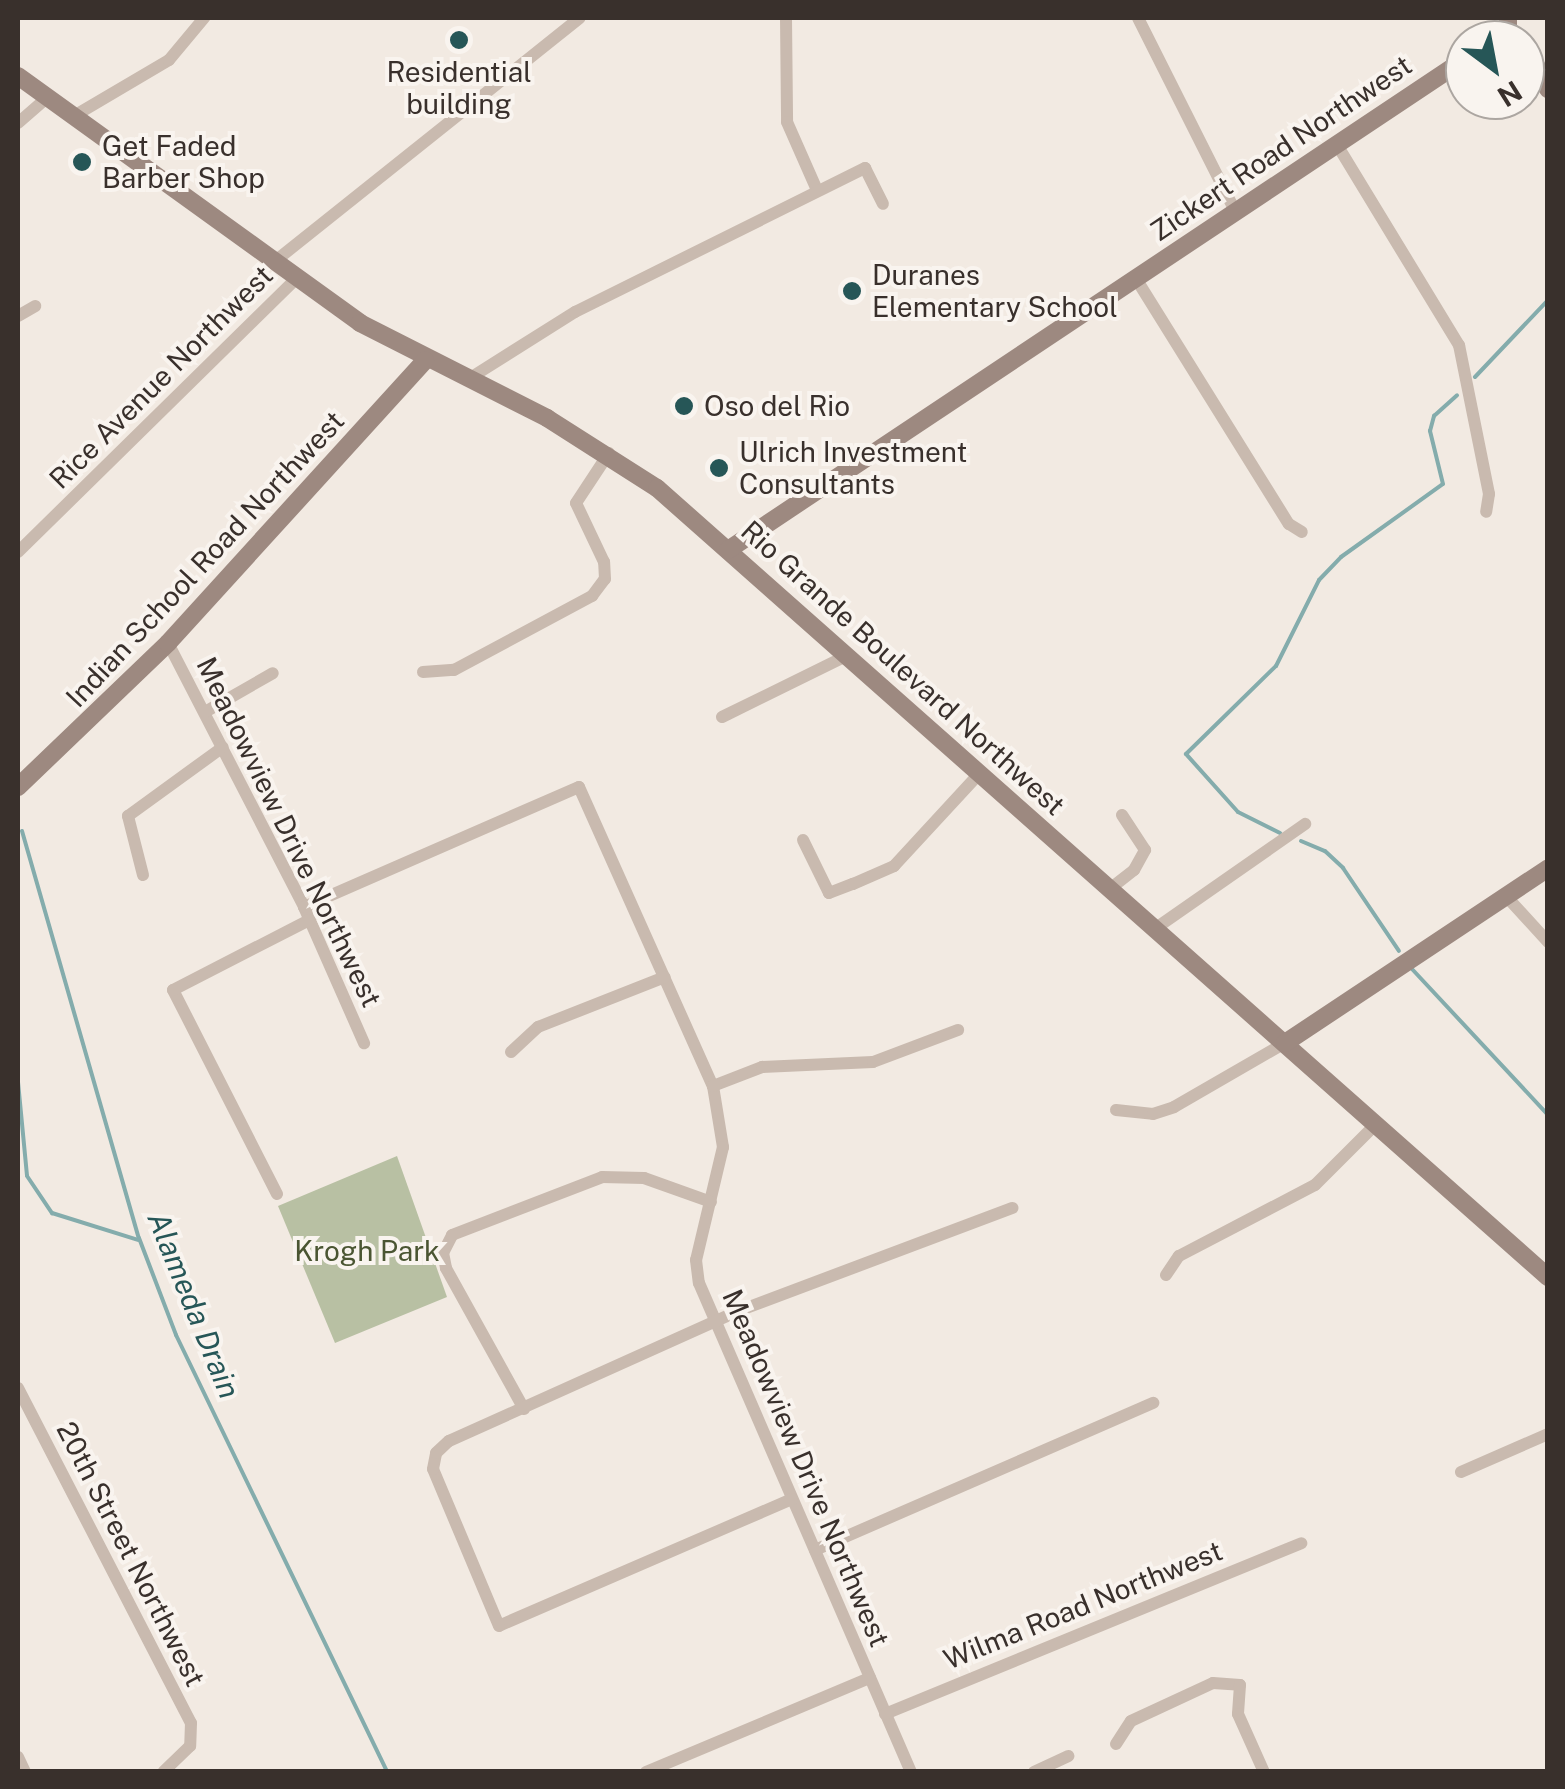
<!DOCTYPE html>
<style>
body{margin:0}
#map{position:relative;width:1565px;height:1789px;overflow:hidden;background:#f2eae2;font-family:"Public Sans",sans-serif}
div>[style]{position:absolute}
.green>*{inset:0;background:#b8c0a3}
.stream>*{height:4px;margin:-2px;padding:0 2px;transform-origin:2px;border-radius:2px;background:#84acac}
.street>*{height:12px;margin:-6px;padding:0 6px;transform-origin:6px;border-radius:6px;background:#c9baaf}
.secondary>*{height:18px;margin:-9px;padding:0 9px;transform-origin:9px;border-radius:9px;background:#9d8980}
.dots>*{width:28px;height:28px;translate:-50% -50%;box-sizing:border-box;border:5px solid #f9f4ef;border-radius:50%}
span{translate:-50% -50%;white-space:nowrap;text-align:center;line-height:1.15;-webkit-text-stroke:8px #f9f4ef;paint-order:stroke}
.poi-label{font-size:28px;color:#39302c}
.left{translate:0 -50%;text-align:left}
.street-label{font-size:28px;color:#39302c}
.park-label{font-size:28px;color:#4a5532}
.water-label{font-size:30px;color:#265657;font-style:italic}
.frame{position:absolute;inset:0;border:20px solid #39302c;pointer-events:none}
.north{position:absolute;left:1445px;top:20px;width:100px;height:100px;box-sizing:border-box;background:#f9f4ef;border:2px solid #aca6a1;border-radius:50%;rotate:148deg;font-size:28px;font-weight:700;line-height:40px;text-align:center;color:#39302c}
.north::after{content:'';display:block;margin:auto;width:35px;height:45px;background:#265657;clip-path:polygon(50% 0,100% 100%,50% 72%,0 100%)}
</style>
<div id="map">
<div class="green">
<div style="clip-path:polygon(397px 1156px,447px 1297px,335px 1343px,278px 1206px)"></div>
</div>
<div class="stream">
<div style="left:1475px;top:377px;width:106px;rotate:-46.5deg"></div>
<div style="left:22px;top:831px;width:423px;rotate:74deg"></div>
<div style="left:139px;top:1238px;width:104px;rotate:69.1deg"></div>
<div style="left:176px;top:1335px;width:485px;rotate:64.2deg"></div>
<div style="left:1280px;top:833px;width:47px;rotate:-153.4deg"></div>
<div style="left:1238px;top:812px;width:78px;rotate:-131.9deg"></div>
<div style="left:1186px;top:754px;width:126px;rotate:-44.4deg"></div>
<div style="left:1276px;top:666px;width:96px;rotate:-63.4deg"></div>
<div style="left:1319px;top:580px;width:32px;rotate:-46deg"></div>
<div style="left:1341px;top:557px;width:125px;rotate:-35.6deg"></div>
<div style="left:1443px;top:484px;width:55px;rotate:-103.8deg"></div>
<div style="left:1430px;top:431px;width:16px;rotate:-75deg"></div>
<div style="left:1434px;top:416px;width:31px;rotate:-42deg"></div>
<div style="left:1301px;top:841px;width:26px;rotate:23deg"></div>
<div style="left:1325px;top:851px;width:25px;rotate:43deg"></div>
<div style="left:1343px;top:868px;width:100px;rotate:56deg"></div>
<div style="left:1412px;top:969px;width:200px;rotate:47deg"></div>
<div style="left:18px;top:1082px;width:94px;rotate:84.5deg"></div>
<div style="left:27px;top:1176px;width:45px;rotate:56deg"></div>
<div style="left:52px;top:1213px;width:90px;rotate:17.4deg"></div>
</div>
<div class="street">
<div style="left:786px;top:18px;width:104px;rotate:89.4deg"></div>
<div style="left:787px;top:122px;width:74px;rotate:66.2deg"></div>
<div style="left:1138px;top:18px;width:216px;rotate:63.3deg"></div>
<div style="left:74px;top:116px;width:110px;rotate:-30.5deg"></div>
<div style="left:169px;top:60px;width:55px;rotate:-50.2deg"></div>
<div style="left:18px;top:123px;width:38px;rotate:-41deg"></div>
<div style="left:1336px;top:143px;width:237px;rotate:58.7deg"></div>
<div style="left:1459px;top:345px;width:152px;rotate:78.6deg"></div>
<div style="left:1489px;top:494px;width:18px;rotate:99deg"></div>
<div style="left:274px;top:262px;width:391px;rotate:-38.6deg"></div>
<div style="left:1135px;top:277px;width:291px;rotate:58.1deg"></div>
<div style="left:1289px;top:524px;width:15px;rotate:32deg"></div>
<div style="left:18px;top:316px;width:20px;rotate:-30deg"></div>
<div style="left:467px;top:380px;width:128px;rotate:-32.2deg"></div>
<div style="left:575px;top:312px;width:324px;rotate:-26.4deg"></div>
<div style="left:865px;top:168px;width:40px;rotate:63.4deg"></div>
<div style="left:18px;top:552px;width:391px;rotate:-44.5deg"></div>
<div style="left:168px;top:643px;width:297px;rotate:62.7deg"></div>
<div style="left:304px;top:907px;width:149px;rotate:66.2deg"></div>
<div style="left:423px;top:672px;width:31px;rotate:-4deg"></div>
<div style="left:454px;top:670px;width:157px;rotate:-28.2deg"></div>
<div style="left:592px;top:596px;width:21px;rotate:-53deg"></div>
<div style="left:605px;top:579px;width:17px;rotate:-93deg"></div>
<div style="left:604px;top:562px;width:65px;rotate:-115.4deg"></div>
<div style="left:576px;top:503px;width:60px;rotate:-56.6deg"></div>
<div style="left:205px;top:712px;width:78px;rotate:-29.8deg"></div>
<div style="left:722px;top:717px;width:138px;rotate:-26.2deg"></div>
<div style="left:803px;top:840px;width:59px;rotate:63.9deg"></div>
<div style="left:829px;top:893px;width:26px;rotate:-21deg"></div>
<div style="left:853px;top:884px;width:45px;rotate:-23.7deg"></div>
<div style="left:894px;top:866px;width:124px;rotate:-47.3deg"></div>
<div style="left:143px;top:875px;width:61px;rotate:-104.3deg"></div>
<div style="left:128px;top:816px;width:117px;rotate:-36deg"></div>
<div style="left:1111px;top:888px;width:29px;rotate:-38deg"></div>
<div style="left:1134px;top:870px;width:23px;rotate:-61deg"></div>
<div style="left:1145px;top:850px;width:42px;rotate:-123.3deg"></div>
<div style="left:1505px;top:895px;width:64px;rotate:47.5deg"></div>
<div style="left:304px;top:907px;width:300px;rotate:-23.6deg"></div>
<div style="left:579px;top:787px;width:328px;rotate:65.9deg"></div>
<div style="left:713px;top:1086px;width:62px;rotate:80.7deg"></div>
<div style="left:723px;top:1147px;width:116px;rotate:103.4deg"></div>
<div style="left:696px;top:1260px;width:23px;rotate:83deg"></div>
<div style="left:699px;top:1283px;width:533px;rotate:66.56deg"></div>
<div style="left:1156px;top:928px;width:182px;rotate:-34.9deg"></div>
<div style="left:511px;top:1052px;width:37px;rotate:-43deg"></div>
<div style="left:538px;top:1027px;width:136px;rotate:-21.5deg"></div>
<div style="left:713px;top:1086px;width:53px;rotate:-21.2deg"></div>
<div style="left:762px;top:1067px;width:111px;rotate:-2.6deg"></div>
<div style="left:873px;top:1062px;width:91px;rotate:-20.6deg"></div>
<div style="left:1116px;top:1110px;width:37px;rotate:6deg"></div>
<div style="left:1153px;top:1114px;width:22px;rotate:-18deg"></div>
<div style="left:1174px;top:1107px;width:128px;rotate:-30deg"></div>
<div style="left:277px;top:1194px;width:229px;rotate:-117deg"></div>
<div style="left:173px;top:990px;width:153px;rotate:-27.2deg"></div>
<div style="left:1166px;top:1275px;width:23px;rotate:-56deg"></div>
<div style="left:1179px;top:1256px;width:153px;rotate:-27.6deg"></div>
<div style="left:1315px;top:1185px;width:86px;rotate:-45deg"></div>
<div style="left:18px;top:1388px;width:377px;rotate:62.7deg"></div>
<div style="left:191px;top:1723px;width:23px;rotate:92deg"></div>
<div style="left:190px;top:1746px;width:37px;rotate:136deg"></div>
<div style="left:524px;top:1409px;width:161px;rotate:-119deg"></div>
<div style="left:446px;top:1268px;width:15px;rotate:-101deg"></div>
<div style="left:443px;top:1253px;width:20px;rotate:-63deg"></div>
<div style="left:452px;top:1235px;width:161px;rotate:-21.1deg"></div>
<div style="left:602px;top:1177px;width:42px;rotate:1.4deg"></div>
<div style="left:644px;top:1178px;width:71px;rotate:19.7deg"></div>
<div style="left:1461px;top:1472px;width:95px;rotate:-23.6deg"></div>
<div style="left:792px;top:1499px;width:319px;rotate:156.6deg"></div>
<div style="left:499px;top:1626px;width:170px;rotate:-112.8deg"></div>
<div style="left:433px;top:1469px;width:16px;rotate:-79deg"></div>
<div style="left:436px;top:1453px;width:18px;rotate:-43deg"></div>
<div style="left:449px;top:1441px;width:320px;rotate:-24.2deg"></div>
<div style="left:741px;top:1310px;width:290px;rotate:-20.6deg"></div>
<div style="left:815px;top:1550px;width:369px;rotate:-23.5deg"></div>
<div style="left:885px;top:1714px;width:450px;rotate:-22.3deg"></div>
<div style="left:1116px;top:1744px;width:27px;rotate:-57deg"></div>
<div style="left:1131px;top:1721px;width:90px;rotate:-24.9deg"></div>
<div style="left:1213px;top:1683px;width:27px;rotate:4deg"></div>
<div style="left:1240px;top:1685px;width:29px;rotate:94deg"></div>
<div style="left:1238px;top:1714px;width:64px;rotate:65.9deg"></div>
<div style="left:18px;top:1757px;width:17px;rotate:65deg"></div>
<div style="left:646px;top:1772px;width:243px;rotate:-22.8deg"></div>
<div style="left:1034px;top:1772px;width:38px;rotate:-25deg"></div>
</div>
<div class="secondary">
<div style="left:1493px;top:40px;width:18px;rotate:-34deg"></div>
<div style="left:1508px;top:30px;width:12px;rotate:-90deg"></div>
<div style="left:1525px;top:44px;width:51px;rotate:62.9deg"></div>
<div style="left:18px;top:76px;width:422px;rotate:35.8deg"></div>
<div style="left:360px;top:323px;width:210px;rotate:26.9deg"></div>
<div style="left:547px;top:418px;width:130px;rotate:32.5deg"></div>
<div style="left:657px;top:488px;width:1190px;rotate:41.53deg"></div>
<div style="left:728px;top:550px;width:886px;rotate:-33.67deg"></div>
<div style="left:18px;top:787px;width:208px;rotate:-43.8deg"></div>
<div style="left:168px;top:643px;width:382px;rotate:-47.7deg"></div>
<div style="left:1285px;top:1043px;width:316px;rotate:-33.6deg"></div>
</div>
<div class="dots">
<div style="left:459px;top:40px;background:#265657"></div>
<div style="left:82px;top:162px;background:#265657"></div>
<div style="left:852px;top:291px;background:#265657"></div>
<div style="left:684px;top:406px;background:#265657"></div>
<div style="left:719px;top:468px;background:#265657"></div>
</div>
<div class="poi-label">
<span style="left:459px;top:88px">Residential<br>building</span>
<span class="left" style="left:102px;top:162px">Get Faded<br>Barber Shop</span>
<span class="left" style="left:872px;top:291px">Duranes<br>Elementary School</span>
<span class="left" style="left:704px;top:406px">Oso del Rio</span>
<span class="left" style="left:739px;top:468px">Ulrich Investment<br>Consultants</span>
</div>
<div class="street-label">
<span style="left:1281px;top:148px;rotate:-34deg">Zickert Road Northwest</span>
<span style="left:161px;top:377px;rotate:-45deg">Rice Avenue Northwest</span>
<span style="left:205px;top:559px;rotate:-47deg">Indian School Road Northwest</span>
<span style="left:903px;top:668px;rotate:42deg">Rio Grande Boulevard Northwest</span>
<span style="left:289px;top:832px;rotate:64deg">Meadowview Drive Northwest</span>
<span style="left:806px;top:1468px;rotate:67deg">Meadowview Drive Northwest</span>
<span style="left:131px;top:1554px;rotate:63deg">20th Street Northwest</span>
<span style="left:1083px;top:1605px;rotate:-22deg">Wilma Road Northwest</span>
</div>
<div class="park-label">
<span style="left:367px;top:1251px">Krogh Park</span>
</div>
<div class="water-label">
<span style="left:194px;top:1305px;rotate:68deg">Alameda Drain</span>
</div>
<div class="frame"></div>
<div class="north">N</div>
</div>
